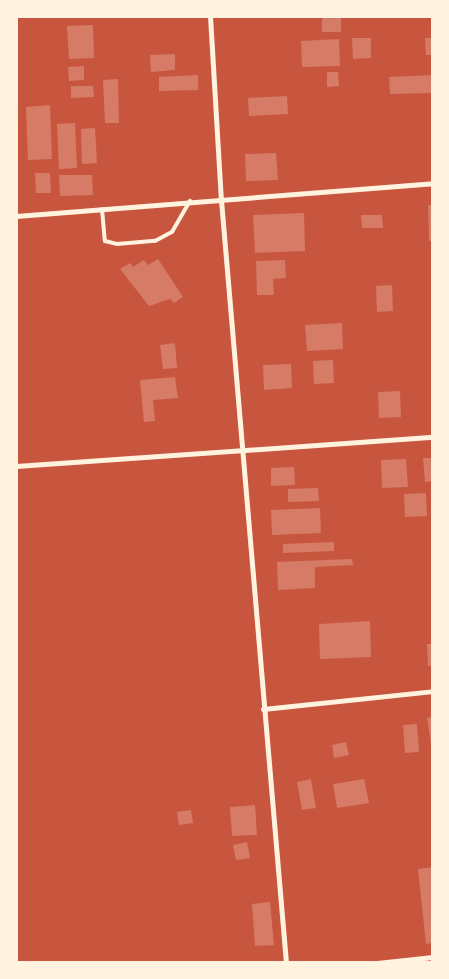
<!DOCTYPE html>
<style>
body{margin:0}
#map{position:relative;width:449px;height:979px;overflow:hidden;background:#c8553d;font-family:"Exo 2",sans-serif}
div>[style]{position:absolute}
.building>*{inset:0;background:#d67c66}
.service>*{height:4px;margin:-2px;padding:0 2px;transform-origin:2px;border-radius:2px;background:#fff3e0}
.minor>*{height:5px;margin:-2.5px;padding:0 2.5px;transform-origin:2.5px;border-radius:2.5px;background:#fff3e0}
span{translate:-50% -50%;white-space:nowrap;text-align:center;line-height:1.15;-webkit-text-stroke:4px #fff3e0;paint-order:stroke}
.frame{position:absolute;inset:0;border:18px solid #fff3e0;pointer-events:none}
</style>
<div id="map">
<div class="building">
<div style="clip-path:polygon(322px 16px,341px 16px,341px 32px,322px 32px)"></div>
<div style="clip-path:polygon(93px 25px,94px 58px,69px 59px,67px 26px)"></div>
<div style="clip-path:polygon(352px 38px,371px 38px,371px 58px,353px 59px)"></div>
<div style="clip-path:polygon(425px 38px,433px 38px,433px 55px,426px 55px)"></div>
<div style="clip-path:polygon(339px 39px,340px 66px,302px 67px,301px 41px)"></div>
<div style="clip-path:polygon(175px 54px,175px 70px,151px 72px,150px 55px)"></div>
<div style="clip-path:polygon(84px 66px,84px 80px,69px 81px,68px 67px)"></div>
<div style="clip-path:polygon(327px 72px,338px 72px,339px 86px,327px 87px)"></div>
<div style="clip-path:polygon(198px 75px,198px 90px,159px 91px,159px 77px)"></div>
<div style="clip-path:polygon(433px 75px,433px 93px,390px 94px,389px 77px)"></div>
<div style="clip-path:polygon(118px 79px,119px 123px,105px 123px,103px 80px)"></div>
<div style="clip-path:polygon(71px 86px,93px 86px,94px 97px,71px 98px)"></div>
<div style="clip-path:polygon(287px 96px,288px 114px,249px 116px,248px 98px)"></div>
<div style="clip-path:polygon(50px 105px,52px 159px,28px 160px,26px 107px)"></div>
<div style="clip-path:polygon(75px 123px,77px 168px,59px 169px,57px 124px)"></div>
<div style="clip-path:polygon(95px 128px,97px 163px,82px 164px,81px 129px)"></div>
<div style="clip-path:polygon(276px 153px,278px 180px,246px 181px,245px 154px)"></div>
<div style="clip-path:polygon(35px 173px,50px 173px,51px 193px,36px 193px)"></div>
<div style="clip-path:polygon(59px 175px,92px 175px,93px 195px,60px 196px)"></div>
<div style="clip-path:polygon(428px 205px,433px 205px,433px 241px,429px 241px)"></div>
<div style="clip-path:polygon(304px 213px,305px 251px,255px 253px,253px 215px)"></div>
<div style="clip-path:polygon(361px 215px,382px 215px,383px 228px,362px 228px)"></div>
<div style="clip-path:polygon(158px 259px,183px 297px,174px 303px,170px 299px,149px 306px,120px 269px,130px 263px,133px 267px,144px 260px,148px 265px)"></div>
<div style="clip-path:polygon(285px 260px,286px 278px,273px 279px,274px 295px,257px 295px,256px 261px)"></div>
<div style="clip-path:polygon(392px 285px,393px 311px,377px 312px,376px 286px)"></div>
<div style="clip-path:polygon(342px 323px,343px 349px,307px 351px,305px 325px)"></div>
<div style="clip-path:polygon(175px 343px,177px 368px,163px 369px,160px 345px)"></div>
<div style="clip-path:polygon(333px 360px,334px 383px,314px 384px,313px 361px)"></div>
<div style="clip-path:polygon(291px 364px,292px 388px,264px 390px,263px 365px)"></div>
<div style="clip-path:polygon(175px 377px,178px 398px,153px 400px,155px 421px,144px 422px,140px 380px)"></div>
<div style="clip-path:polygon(400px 391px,401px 417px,379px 418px,378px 392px)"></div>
<div style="clip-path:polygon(423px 458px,433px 458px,433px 481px,425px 482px)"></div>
<div style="clip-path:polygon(406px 459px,408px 487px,382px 488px,381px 460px)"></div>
<div style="clip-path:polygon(294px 467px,295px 485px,271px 486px,271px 468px)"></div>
<div style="clip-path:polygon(318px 488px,319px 501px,288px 502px,288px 489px)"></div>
<div style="clip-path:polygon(426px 493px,427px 516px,405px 517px,404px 494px)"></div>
<div style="clip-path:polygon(320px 508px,321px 533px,272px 535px,271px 510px)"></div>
<div style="clip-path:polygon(334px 542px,334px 551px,283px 553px,283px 544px)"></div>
<div style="clip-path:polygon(352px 559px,353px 565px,315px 567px,315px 588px,278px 590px,277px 562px)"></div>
<div style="clip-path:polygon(370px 621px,371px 657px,320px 659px,319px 624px)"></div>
<div style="clip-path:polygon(427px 644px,433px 644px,433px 666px,428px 666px)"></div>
<div style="clip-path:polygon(433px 717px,433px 750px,432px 750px,427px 718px)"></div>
<div style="clip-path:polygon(417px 724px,419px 752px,405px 753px,403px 725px)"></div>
<div style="clip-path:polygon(346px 742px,349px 755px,334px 758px,332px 745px)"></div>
<div style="clip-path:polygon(311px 779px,316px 808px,302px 810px,297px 782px)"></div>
<div style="clip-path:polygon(364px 779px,369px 803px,337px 808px,333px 784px)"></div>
<div style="clip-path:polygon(255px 805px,257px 835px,232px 836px,230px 807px)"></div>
<div style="clip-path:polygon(191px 810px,193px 823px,179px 825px,177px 812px)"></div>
<div style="clip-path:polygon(247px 842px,250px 858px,236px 860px,233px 845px)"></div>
<div style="clip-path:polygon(433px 867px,433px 943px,426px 944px,418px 869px)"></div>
<div style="clip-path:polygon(270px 902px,274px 945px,255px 946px,252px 904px)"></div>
</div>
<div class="service">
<div style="left:102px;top:209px;width:32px;rotate:85deg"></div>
<div style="left:105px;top:241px;width:12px;rotate:14deg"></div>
<div style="left:117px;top:244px;width:38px;rotate:-5deg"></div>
<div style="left:155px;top:241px;width:19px;rotate:-28deg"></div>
<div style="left:172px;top:232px;width:36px;rotate:-60deg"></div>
</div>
<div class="minor">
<div style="left:210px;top:16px;width:184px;rotate:86.6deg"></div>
<div style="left:221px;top:200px;width:766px;rotate:85.13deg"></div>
<div style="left:16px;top:216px;width:418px;rotate:-4.5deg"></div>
<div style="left:16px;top:466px;width:418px;rotate:-4deg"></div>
<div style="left:263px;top:709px;width:171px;rotate:-6deg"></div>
<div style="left:377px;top:963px;width:56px;rotate:-6.1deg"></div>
</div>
<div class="frame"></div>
</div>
